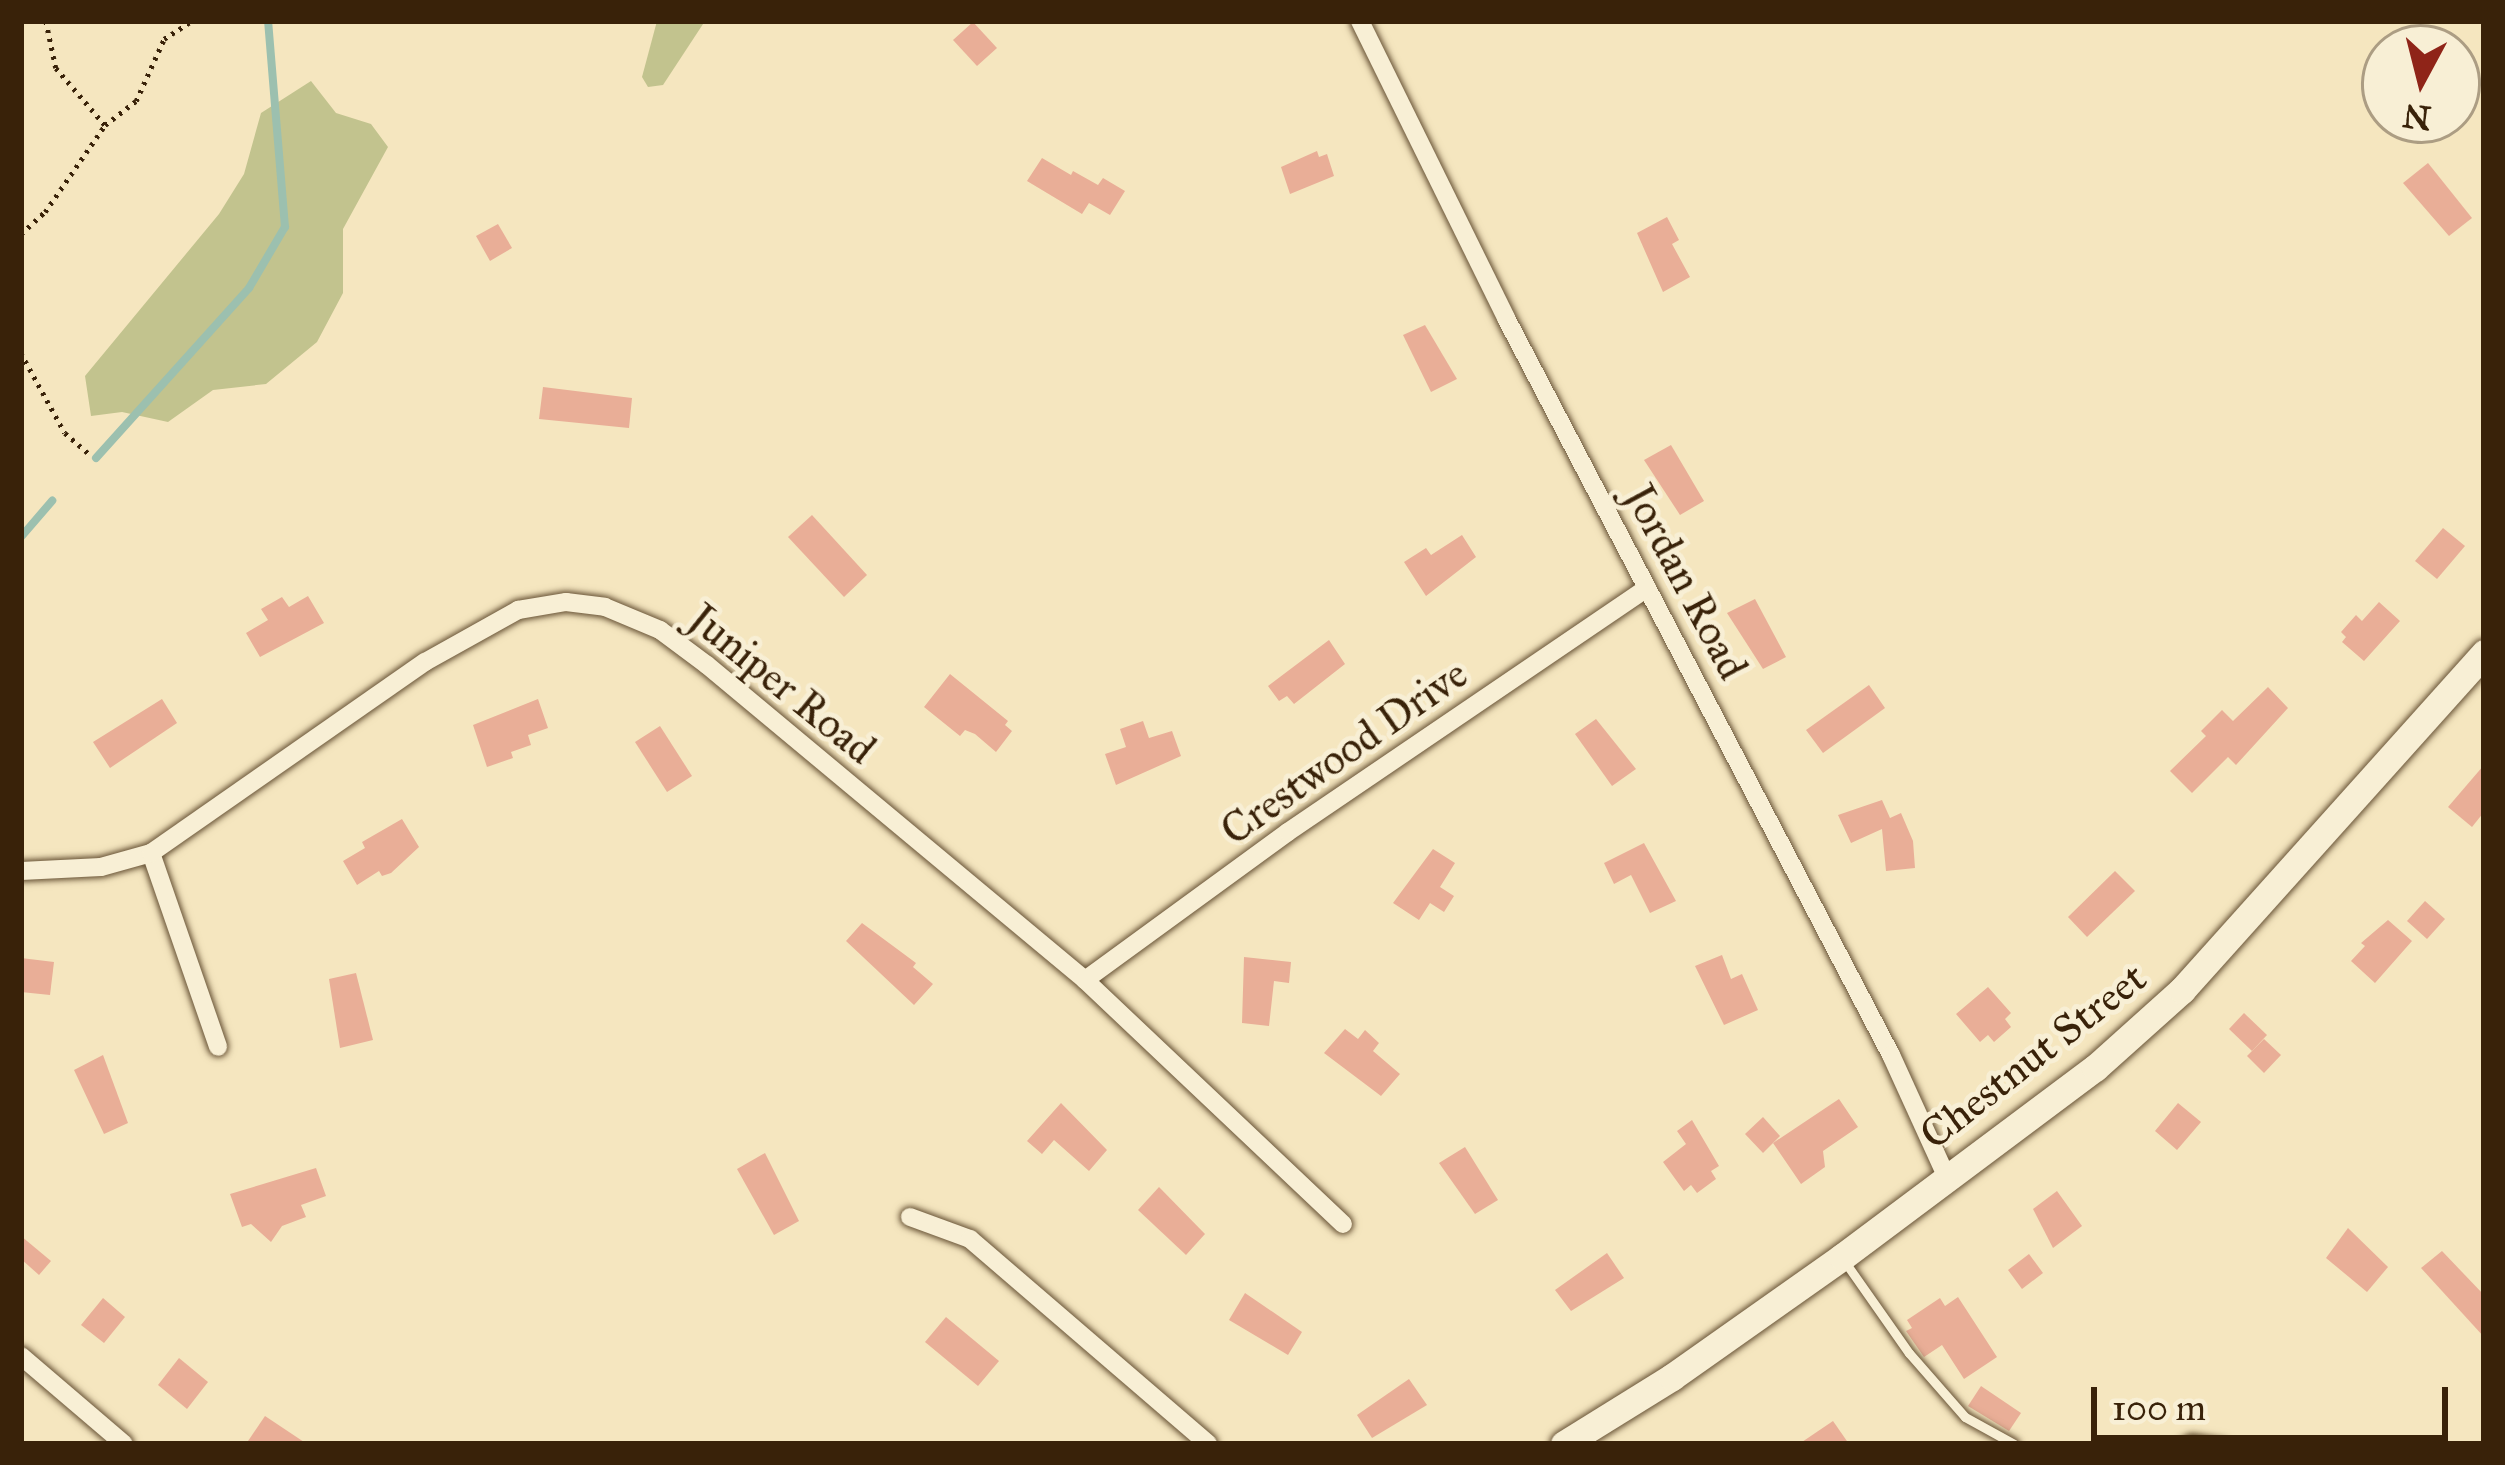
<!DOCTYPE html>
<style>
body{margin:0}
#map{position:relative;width:2505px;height:1465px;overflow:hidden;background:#f5e6bf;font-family:"IM FELL Great Primer",serif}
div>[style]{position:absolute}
.green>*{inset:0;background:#c2c38e}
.stream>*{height:8px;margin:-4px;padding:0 4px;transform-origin:4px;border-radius:4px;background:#9cc0af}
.building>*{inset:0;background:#e9ae97}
.path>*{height:4.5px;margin-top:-2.25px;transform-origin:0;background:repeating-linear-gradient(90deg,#392209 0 3px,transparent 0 9px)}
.roads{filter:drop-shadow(0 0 3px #685336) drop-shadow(0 0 3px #685336)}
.lane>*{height:9px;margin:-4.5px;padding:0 4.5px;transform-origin:4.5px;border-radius:4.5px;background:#f8efd5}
.street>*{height:18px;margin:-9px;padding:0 9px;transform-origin:9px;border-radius:9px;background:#f8efd5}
.secondary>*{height:27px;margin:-13.5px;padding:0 13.5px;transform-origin:13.5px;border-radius:13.5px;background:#f8efd5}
span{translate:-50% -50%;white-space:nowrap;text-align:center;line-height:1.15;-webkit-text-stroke:10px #f8efd5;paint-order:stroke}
.street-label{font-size:42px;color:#392209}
.frame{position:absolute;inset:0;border:24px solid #392209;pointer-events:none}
.north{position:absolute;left:2361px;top:24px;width:120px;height:120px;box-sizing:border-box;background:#f8efd5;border:3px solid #ac9d83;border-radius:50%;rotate:187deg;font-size:33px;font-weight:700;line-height:48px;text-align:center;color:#392209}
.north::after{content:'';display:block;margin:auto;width:42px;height:54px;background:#8f2418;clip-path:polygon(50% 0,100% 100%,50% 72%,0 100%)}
.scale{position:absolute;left:2091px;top:1387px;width:357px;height:54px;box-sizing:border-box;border:6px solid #392209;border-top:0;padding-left:15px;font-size:36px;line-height:42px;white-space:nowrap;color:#392209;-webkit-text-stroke:9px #f8efd5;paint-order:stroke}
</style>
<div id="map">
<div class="green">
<div style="clip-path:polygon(657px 21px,705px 21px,663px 85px,648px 87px,642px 77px)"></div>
<div style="clip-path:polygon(311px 81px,336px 113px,371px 124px,388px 147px,343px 229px,343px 293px,317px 342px,266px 384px,213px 390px,168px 422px,122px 412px,91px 416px,85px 376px,219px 214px,244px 174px,261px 113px)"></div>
</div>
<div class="stream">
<div style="left:96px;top:458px;width:229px;rotate:-48deg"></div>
<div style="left:249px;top:288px;width:71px;rotate:-59.5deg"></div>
<div style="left:285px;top:227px;width:207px;rotate:-94.7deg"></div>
<div style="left:21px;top:537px;width:48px;rotate:-49.3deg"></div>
</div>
<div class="building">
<div style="clip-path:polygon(973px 22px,997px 48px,977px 66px,953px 40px)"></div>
<div style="clip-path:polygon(1317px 151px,1319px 157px,1327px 154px,1334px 176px,1290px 194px,1281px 167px)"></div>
<div style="clip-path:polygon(1042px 158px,1071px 175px,1073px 171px,1098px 185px,1103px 178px,1125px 191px,1110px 215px,1089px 203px,1082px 214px,1027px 181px)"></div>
<div style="clip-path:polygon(2428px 163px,2472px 218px,2449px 236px,2403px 183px)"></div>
<div style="clip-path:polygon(1667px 217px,1679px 240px,1672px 244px,1690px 277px,1663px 292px,1637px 233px)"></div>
<div style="clip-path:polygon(498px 224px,512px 248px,490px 261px,476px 236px)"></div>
<div style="clip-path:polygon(1425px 325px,1457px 379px,1431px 392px,1403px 335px)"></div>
<div style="clip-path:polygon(543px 387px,632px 398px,629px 428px,539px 419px)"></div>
<div style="clip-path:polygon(1671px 445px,1704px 501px,1680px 515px,1644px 460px)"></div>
<div style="clip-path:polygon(812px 515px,867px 575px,844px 597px,788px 537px)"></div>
<div style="clip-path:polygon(2443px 528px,2465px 546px,2437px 579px,2415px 561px)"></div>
<div style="clip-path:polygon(1462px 535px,1476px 557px,1426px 596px,1404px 562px,1426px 548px,1431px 555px)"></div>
<div style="clip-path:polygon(308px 596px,324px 623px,260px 657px,246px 633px,268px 620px,261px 609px,282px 597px,289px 607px)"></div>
<div style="clip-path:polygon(1755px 599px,1786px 657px,1763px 669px,1727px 613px)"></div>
<div style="clip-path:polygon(2379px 602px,2400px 621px,2364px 661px,2342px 642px,2346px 637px,2341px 632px,2356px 615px,2362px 621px)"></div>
<div style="clip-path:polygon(1329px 640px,1345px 664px,1294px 704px,1287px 696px,1279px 701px,1268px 686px)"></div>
<div style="clip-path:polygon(950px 674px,1008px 721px,1005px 725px,1012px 731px,996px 752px,975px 734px,965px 730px,960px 736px,924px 707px)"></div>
<div style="clip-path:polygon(1869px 685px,1885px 708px,1823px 753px,1806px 730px)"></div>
<div style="clip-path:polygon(2268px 687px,2288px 708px,2236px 765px,2228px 757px,2192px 793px,2170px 771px,2206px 736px,2201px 731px,2222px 710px,2233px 721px)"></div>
<div style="clip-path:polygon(162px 699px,177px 723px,110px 768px,93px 742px)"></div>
<div style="clip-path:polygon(538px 699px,548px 728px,528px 735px,531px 745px,511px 752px,513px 758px,487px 767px,473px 725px)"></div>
<div style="clip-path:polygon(1596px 719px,1636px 769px,1612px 786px,1575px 734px)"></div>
<div style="clip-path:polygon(1143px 721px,1149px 738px,1172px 731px,1181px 756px,1116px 785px,1105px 754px,1126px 747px,1120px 729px)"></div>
<div style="clip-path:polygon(660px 726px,692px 776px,667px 792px,635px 742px)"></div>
<div style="clip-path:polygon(2484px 765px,2484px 812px,2472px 827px,2448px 807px)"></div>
<div style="clip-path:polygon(1882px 800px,1890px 818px,1901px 813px,1913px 841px,1915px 868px,1886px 871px,1882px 829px,1851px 843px,1838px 815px)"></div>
<div style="clip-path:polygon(402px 819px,419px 847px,391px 873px,382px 876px,379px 871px,357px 885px,343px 861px,365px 848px,362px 842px)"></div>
<div style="clip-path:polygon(1644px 843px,1676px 901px,1650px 913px,1631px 875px,1614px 884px,1604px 863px)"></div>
<div style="clip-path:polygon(1433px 849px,1455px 863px,1440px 887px,1454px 896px,1444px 912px,1430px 903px,1419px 920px,1393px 903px)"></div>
<div style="clip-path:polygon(2115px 871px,2135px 891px,2087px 937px,2068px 917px)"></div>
<div style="clip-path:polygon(2425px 901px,2445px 919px,2427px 939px,2407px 921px)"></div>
<div style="clip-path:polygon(2388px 920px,2412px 941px,2375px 983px,2351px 961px,2365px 946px,2361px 943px)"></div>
<div style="clip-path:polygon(862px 923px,916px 963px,913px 967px,933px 984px,914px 1005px,846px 941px)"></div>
<div style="clip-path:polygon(1722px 955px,1731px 979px,1742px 974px,1758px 1010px,1724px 1025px,1695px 966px)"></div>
<div style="clip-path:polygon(1244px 957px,1291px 962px,1289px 983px,1274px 981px,1269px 1026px,1242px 1023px)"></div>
<div style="clip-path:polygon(21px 958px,54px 962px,50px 995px,21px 992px)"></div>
<div style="clip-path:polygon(356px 973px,373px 1040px,340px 1048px,329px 979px)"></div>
<div style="clip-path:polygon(1988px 987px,2011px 1013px,2005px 1019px,2011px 1027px,1994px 1042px,1988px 1035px,1980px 1042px,1956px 1014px)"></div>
<div style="clip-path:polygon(2244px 1013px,2267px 1035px,2252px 1051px,2229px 1029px)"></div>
<div style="clip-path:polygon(1345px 1029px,1358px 1039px,1365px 1030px,1379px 1043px,1373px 1051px,1400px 1074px,1381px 1096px,1324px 1053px)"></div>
<div style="clip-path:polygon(2264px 1039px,2281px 1055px,2264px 1073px,2247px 1056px)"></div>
<div style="clip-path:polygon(103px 1055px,128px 1123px,104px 1134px,74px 1070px)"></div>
<div style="clip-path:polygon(1839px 1099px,1858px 1127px,1823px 1151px,1825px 1167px,1801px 1184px,1773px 1143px)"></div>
<div style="clip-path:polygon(1061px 1103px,1107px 1150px,1089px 1171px,1054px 1140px,1042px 1154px,1027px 1141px)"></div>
<div style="clip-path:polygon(2178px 1103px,2201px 1122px,2177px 1150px,2155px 1131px)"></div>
<div style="clip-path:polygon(1763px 1117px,1780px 1136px,1763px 1153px,1745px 1134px)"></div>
<div style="clip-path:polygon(1692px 1120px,1719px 1166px,1711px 1171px,1716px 1179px,1697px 1193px,1691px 1185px,1684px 1191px,1663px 1162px,1686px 1144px,1677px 1131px)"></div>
<div style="clip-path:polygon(1465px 1147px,1498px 1200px,1475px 1214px,1439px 1163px)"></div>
<div style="clip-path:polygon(765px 1153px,799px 1221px,774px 1235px,737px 1169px)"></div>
<div style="clip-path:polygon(316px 1168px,326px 1196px,301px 1205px,306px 1217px,282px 1226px,271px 1242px,251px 1224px,242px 1227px,230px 1194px)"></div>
<div style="clip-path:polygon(1159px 1187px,1205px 1234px,1186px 1255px,1138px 1210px)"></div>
<div style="clip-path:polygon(2057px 1191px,2082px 1226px,2053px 1248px,2033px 1209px)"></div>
<div style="clip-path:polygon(2348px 1228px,2388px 1267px,2367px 1292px,2326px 1258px)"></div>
<div style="clip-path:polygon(21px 1236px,51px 1261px,39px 1275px,21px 1259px)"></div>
<div style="clip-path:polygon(2442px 1251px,2484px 1295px,2484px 1337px,2421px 1268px)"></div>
<div style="clip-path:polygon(1607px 1253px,1624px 1278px,1571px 1311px,1555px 1290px)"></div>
<div style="clip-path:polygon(2029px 1254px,2043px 1273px,2022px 1289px,2008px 1270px)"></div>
<div style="clip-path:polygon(1245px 1293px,1302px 1332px,1288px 1355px,1229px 1320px)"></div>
<div style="clip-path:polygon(1958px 1297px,1997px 1357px,1964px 1379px,1942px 1345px,1924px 1357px,1906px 1331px,1912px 1328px,1907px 1320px,1940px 1298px,1945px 1306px)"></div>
<div style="clip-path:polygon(103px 1298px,125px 1317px,104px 1343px,81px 1325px)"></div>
<div style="clip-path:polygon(946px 1317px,999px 1361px,978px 1386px,925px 1342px)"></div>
<div style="clip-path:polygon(179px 1358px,208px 1382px,187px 1409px,158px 1385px)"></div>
<div style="clip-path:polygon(1409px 1379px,1427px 1405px,1372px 1438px,1357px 1415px)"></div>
<div style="clip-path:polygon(1981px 1386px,2021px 1413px,2009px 1431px,1968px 1406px)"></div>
<div style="clip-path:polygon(265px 1416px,307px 1444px,246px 1444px)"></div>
<div style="clip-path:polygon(1833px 1421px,1849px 1444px,1799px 1444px)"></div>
</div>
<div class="path">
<div style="left:46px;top:21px;width:48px;rotate:78deg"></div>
<div style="left:56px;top:68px;width:75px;rotate:49.3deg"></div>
<div style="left:21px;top:234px;width:33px;rotate:-43deg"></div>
<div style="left:45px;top:212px;width:106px;rotate:-55.4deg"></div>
<div style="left:105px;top:125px;width:39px;rotate:-38deg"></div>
<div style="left:136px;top:101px;width:68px;rotate:-65.7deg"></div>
<div style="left:164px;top:39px;width:33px;rotate:-33deg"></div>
<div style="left:21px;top:353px;width:91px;rotate:61.2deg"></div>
<div style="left:65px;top:433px;width:32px;rotate:41deg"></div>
</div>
<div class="roads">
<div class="lane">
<div style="left:1845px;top:1262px;width:111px;rotate:54.9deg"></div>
<div style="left:1909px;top:1353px;width:85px;rotate:48.8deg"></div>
<div style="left:1965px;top:1417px;width:56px;rotate:28.9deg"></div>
<div style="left:2182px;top:1444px;width:10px;rotate:-29deg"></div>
<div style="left:2191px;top:1439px;width:33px;rotate:9deg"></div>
</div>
<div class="street">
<div style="left:1360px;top:21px;width:331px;rotate:63.8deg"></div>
<div style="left:1506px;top:318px;width:832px;rotate:62.42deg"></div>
<div style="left:1891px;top:1055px;width:135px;rotate:65.5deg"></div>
<div style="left:151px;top:853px;width:205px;rotate:70.9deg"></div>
<div style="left:21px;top:871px;width:80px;rotate:-2.9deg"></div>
<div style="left:101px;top:867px;width:52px;rotate:-15.6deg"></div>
<div style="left:151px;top:853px;width:334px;rotate:-34.9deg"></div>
<div style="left:425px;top:662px;width:107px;rotate:-29.2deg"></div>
<div style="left:518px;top:610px;width:49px;rotate:-9.5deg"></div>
<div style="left:566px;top:602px;width:39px;rotate:7deg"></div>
<div style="left:605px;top:607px;width:60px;rotate:22.7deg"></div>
<div style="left:660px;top:630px;width:59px;rotate:36.7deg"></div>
<div style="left:707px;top:665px;width:492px;rotate:39.8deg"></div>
<div style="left:1085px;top:980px;width:355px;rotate:43.4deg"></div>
<div style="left:1085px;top:980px;width:251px;rotate:-36.1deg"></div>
<div style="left:1288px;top:832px;width:434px;rotate:-34.2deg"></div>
<div style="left:910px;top:1217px;width:64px;rotate:20.1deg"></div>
<div style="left:970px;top:1239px;width:314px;rotate:40.7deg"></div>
<div style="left:21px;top:1356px;width:135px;rotate:40.5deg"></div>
</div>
<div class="secondary">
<div style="left:1564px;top:1444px;width:127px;rotate:-31.8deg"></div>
<div style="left:1672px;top:1377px;width:208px;rotate:-35.2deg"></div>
<div style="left:1842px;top:1257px;width:316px;rotate:-36.8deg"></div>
<div style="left:2095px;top:1068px;width:117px;rotate:-41.9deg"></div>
<div style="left:2182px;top:990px;width:453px;rotate:-48.1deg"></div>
</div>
</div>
<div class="street-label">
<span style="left:1686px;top:582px;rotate:62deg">Jordan Road</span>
<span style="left:782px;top:684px;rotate:39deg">Juniper Road</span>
<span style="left:1344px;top:752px;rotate:-35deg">Crestwood Drive</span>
<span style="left:2033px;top:1056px;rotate:-38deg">Chestnut Street</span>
</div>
<div class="frame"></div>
<div class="north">N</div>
<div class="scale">100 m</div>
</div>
